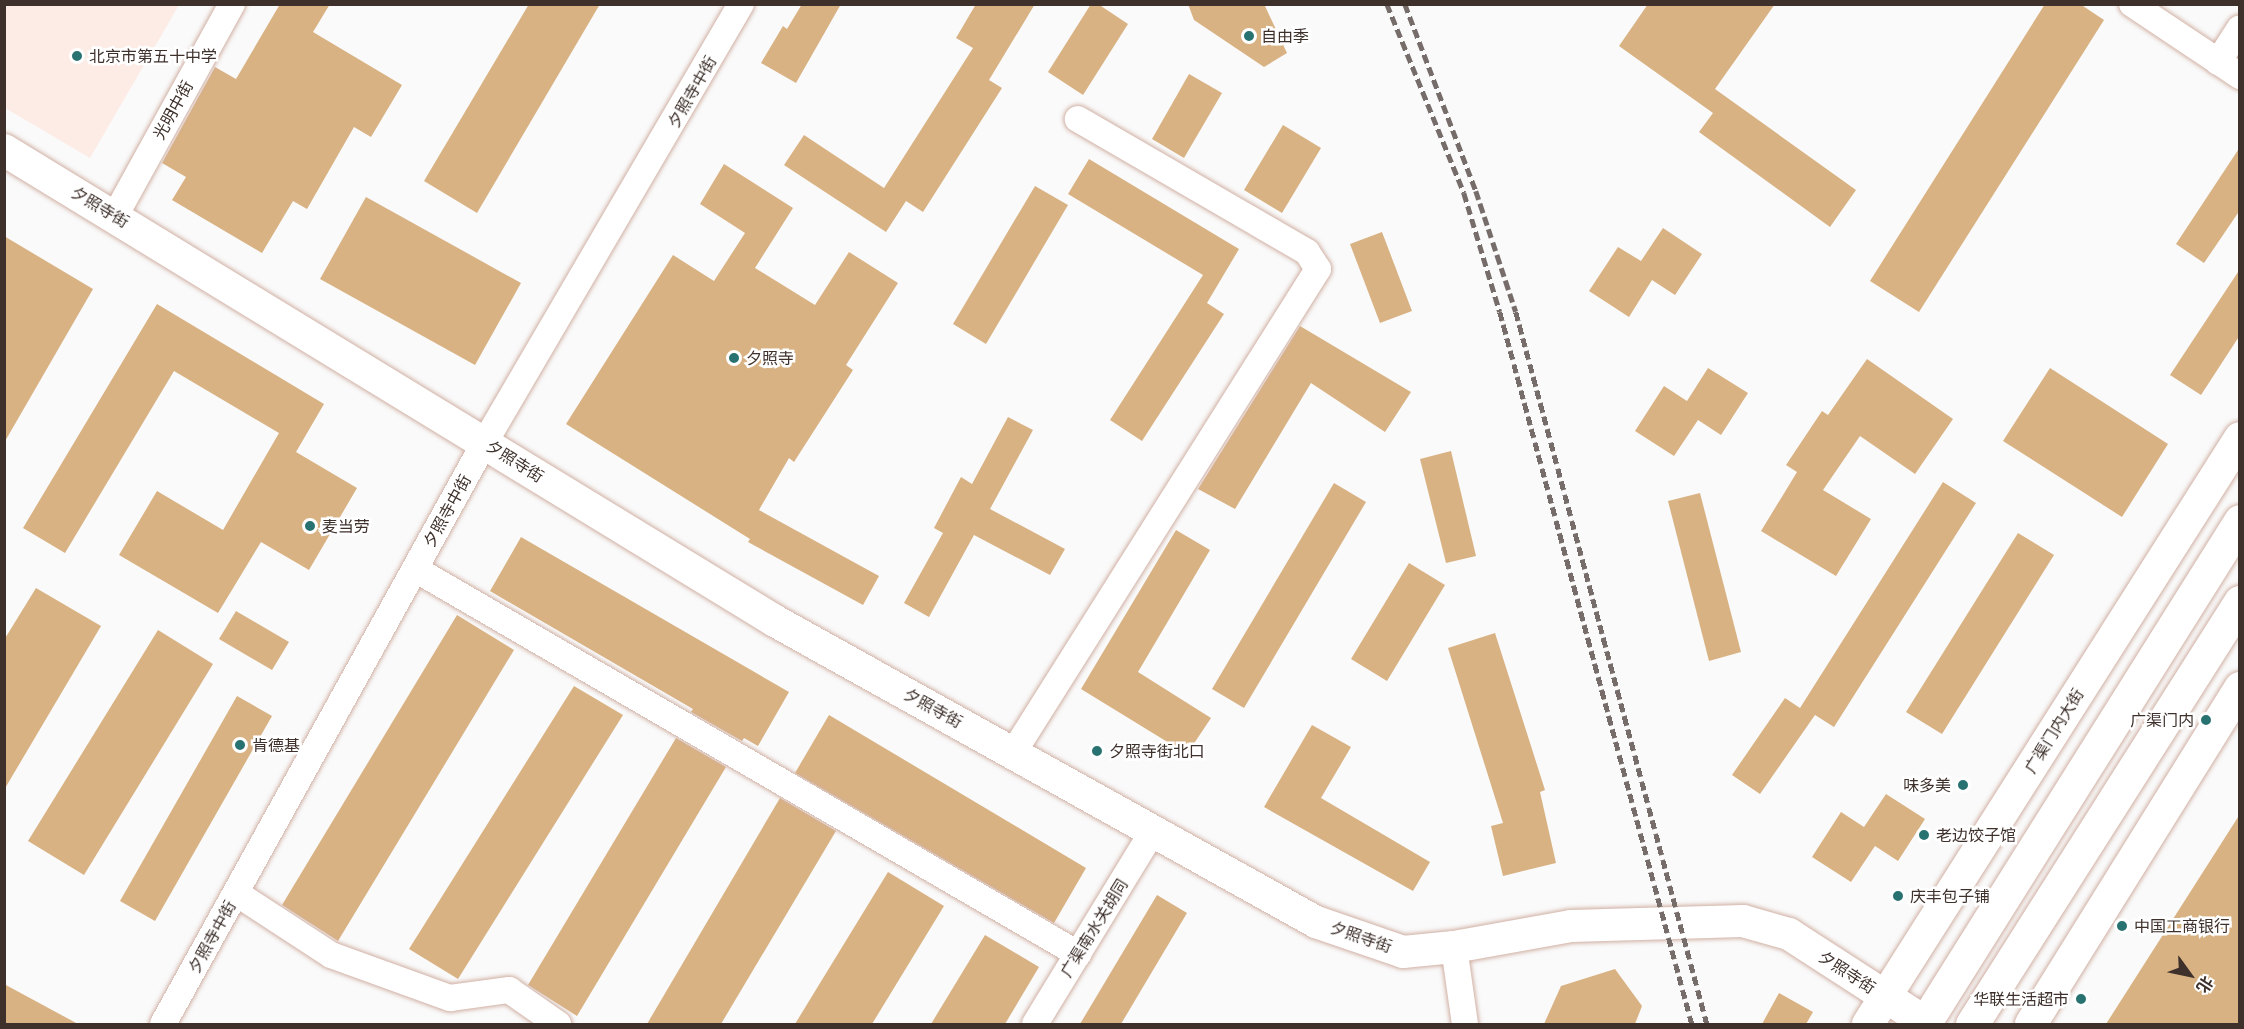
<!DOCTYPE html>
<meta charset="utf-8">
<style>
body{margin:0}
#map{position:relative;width:2244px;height:1029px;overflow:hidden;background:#fafafa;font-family:Inter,"Noto Sans SC",sans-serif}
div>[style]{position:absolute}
.built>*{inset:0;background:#fdece6}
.building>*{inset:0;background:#d9b283}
.roads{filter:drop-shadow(0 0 2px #d0b0a4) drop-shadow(0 0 2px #d0b0a4)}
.minor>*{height:26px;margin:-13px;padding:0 13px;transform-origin:13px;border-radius:13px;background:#fff}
.tertiary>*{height:32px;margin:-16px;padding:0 16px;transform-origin:16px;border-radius:16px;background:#fff}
.primary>*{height:33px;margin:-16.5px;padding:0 16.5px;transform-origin:16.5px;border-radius:16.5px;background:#fff}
.rail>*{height:4.5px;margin-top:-2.25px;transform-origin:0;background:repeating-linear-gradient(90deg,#766c69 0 9px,transparent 0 13.5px)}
.dots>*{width:16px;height:16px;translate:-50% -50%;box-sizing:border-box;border:3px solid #fff;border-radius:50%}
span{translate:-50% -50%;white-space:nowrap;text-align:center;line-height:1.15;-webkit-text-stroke:5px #fff;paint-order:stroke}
.poi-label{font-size:16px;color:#3e312c}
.left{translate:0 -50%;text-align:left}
.right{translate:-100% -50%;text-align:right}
.street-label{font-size:16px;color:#3e312c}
.frame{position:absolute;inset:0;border:6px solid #3e312c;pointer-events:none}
.north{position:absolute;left:2160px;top:945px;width:60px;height:60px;-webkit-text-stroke:4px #fff;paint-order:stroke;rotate:123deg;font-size:16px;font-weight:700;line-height:24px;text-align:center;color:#3e312c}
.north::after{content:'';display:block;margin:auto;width:21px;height:27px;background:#3e312c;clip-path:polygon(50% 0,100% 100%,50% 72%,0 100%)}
</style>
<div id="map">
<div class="built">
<div style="clip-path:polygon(5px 4px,179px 5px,90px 158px,5px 108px)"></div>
</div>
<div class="building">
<div style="clip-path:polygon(280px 4px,330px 4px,313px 32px,402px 85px,371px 137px,354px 127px,307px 209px,293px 201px,262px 253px,172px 200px,186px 177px,162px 163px,215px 67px,236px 79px)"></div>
<div style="clip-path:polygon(529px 4px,600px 4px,477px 213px,424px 181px)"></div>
<div style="clip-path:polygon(802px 4px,841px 4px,796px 83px,761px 63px,783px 26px,787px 29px)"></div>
<div style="clip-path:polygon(976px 4px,1035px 4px,989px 80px,1002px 88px,923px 212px,906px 201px,886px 232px,784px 165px,804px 135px,884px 188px,973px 48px,956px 38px)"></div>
<div style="clip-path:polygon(1091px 4px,1098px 4px,1128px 24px,1083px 95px,1048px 72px)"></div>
<div style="clip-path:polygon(1188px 4px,1264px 4px,1287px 53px,1264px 67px,1194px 20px)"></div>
<div style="clip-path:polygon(1648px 4px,1775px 4px,1715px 89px,1856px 190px,1830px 227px,1699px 132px,1713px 113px,1619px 46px)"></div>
<div style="clip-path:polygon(2045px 4px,2080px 4px,2104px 20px,1919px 312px,1870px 281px)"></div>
<div style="clip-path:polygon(1189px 74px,1222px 93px,1184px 158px,1152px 139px)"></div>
<div style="clip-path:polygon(1283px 125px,1321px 148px,1282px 213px,1244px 190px)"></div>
<div style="clip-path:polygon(2240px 147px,2240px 210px,2204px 263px,2176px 244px)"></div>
<div style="clip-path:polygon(1089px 159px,1239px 249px,1207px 303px,1224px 314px,1142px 441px,1110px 420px,1203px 275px,1068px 194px)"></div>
<div style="clip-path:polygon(724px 164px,793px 208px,755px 268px,815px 305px,849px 252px,898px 283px,846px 365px,853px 370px,794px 462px,789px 458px,759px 510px,879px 576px,863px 605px,748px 542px,750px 539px,566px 424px,673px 255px,714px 281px,745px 233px,700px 204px)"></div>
<div style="clip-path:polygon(1035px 186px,1068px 205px,986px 344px,953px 324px)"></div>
<div style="clip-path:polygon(366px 197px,521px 283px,475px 365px,320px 279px)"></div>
<div style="clip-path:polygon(1663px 228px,1702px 254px,1675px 295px,1652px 280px,1629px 317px,1589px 291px,1618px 247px,1641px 261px)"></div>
<div style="clip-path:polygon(1382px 232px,1412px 311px,1380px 323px,1350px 244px)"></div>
<div style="clip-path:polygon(4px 236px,93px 289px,4px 443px)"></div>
<div style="clip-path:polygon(2240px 269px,2240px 335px,2201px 395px,2170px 375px)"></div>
<div style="clip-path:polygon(157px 304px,324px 404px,296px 452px,357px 488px,309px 570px,261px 542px,218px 613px,119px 555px,157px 491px,223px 530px,279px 433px,174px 371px,65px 553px,23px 528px)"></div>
<div style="clip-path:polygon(1300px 326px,1411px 392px,1385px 432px,1311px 383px,1235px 509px,1198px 489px)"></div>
<div style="clip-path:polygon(1867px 359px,1953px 419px,1915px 474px,1860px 436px,1823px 490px,1871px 519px,1836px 576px,1761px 531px,1797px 472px,1786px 465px,1822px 411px,1828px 415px)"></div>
<div style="clip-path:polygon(1708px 368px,1748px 393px,1721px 435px,1698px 420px,1674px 456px,1635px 431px,1664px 386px,1687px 401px)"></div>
<div style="clip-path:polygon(2050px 368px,2168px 444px,2122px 517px,2003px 441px)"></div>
<div style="clip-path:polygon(1008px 417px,1033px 430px,990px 509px,1065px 549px,1050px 575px,974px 535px,929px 617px,904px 603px,943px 533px,934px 528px,961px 477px,972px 484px)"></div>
<div style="clip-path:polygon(1451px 451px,1476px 556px,1446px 563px,1420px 459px)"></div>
<div style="clip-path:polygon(1943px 482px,1976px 503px,1834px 727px,1815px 715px,1760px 794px,1732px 775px,1785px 698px,1800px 708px)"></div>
<div style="clip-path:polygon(1334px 483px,1366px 502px,1244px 708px,1212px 689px)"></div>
<div style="clip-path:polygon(1700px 493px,1741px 652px,1709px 661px,1668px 501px)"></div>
<div style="clip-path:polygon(1176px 530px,1210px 550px,1138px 672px,1211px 718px,1187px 754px,1081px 689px)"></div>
<div style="clip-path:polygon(2018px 533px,2054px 555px,1942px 734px,1906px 712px)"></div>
<div style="clip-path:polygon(521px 537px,789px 692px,758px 746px,744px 738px,742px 741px,691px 712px,693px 709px,490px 591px)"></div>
<div style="clip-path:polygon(1409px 563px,1445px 585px,1387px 681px,1351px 659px)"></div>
<div style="clip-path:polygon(36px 588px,101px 626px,4px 790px,4px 640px)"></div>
<div style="clip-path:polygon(236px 611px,289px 642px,272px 670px,219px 639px)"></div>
<div style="clip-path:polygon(457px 615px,514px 650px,338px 941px,282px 905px)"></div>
<div style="clip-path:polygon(158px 630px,213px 664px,84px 875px,28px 841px)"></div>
<div style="clip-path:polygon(1495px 633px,1545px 790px,1540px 792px,1556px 863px,1503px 876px,1491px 826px,1503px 823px,1448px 648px)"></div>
<div style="clip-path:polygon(574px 686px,623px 715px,458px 979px,409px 949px)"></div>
<div style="clip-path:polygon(237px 696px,272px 716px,155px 921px,120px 901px)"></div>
<div style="clip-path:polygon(829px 715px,1086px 868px,1054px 923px,795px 773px)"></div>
<div style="clip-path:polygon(1312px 725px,1351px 747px,1321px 798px,1430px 862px,1413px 891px,1264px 807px)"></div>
<div style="clip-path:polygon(676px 738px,726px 767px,577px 1016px,528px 985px)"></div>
<div style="clip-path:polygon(1886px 794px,1925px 819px,1898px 861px,1875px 846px,1851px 882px,1812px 857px,1841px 812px,1864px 827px)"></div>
<div style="clip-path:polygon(780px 798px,836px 831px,721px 1024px,647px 1024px)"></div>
<div style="clip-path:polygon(2240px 814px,2240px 1024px,2106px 1024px)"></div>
<div style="clip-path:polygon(888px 872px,944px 906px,872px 1024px,795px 1024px)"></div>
<div style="clip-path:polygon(1157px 895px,1187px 913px,1121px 1024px,1080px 1024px)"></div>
<div style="clip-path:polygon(985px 935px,1039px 967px,1005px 1024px,931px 1024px)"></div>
<div style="clip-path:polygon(1615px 969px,1642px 1006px,1635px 1024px,1544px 1024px,1561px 986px)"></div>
<div style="clip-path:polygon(4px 984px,78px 1024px,4px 1024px)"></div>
<div style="clip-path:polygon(1779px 993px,1813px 1012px,1806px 1024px,1762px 1024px)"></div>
</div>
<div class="roads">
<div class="minor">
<div style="left:2132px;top:4px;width:130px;rotate:33.7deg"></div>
<div style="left:2218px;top:62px;width:40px;rotate:-57.1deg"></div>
<div style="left:115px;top:216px;width:242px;rotate:-61.1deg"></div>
<div style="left:415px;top:569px;width:767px;rotate:30.14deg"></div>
<div style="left:1013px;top:753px;width:572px;rotate:-57.78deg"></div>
<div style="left:1318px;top:269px;width:20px;rotate:-123deg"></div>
<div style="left:1307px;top:252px;width:265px;rotate:-149.9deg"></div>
<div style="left:236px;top:893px;width:113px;rotate:33.1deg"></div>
<div style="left:331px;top:955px;width:127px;rotate:19.9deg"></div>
<div style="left:450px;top:998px;width:60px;rotate:-7.7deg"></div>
<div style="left:509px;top:990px;width:60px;rotate:34.8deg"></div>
<div style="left:1454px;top:947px;width:78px;rotate:81.9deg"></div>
<div style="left:163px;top:1024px;width:665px;rotate:-61.05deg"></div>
<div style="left:485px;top:442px;width:507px;rotate:-59.69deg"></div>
<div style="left:1035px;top:1024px;width:226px;rotate:-58.6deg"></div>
</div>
<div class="tertiary">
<div style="left:4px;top:150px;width:903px;rotate:31.42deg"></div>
<div style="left:775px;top:621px;width:619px;rotate:29.09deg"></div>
<div style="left:1316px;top:922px;width:92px;rotate:19deg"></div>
<div style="left:1403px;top:952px;width:51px;rotate:-5.6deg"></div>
<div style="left:1454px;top:947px;width:119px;rotate:-10.2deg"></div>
<div style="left:1571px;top:926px;width:172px;rotate:-1.7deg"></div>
<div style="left:1743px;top:921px;width:48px;rotate:15.8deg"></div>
<div style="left:1789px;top:934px;width:166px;rotate:32.9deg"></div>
<div style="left:1868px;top:1024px;width:694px;rotate:-57.59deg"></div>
<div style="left:2031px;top:1024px;width:396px;rotate:-58.1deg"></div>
</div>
<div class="primary">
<div style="left:1924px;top:1024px;width:594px;rotate:-57.86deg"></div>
<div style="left:1972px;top:1024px;width:500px;rotate:-57.6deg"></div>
</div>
</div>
<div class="rail">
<div style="left:1387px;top:4px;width:204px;rotate:67.8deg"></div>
<div style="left:1464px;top:193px;width:124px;rotate:73.2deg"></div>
<div style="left:1500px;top:312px;width:737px;rotate:74.91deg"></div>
<div style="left:1405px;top:4px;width:200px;rotate:69.2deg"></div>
<div style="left:1476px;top:191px;width:127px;rotate:71.7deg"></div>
<div style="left:1516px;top:312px;width:737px;rotate:74.98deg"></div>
</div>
<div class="dots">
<div style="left:1249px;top:36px;background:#287271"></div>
<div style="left:77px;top:56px;background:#287271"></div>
<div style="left:734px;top:358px;background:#287271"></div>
<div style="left:310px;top:526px;background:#287271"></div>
<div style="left:2206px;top:720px;background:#287271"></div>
<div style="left:240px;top:745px;background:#287271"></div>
<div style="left:1097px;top:751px;background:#287271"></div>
<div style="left:1963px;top:785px;background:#287271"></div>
<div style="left:1924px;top:835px;background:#287271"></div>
<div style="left:1898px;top:896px;background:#287271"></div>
<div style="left:2122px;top:926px;background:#287271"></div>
<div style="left:2081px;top:999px;background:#287271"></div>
</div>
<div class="poi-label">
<span class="left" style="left:1261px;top:36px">自由季</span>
<span class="left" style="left:89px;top:56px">北京市第五十中学</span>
<span class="left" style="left:746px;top:358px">夕照寺</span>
<span class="left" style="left:322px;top:526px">麦当劳</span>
<span class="right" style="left:2194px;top:720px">广渠门内</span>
<span class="left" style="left:252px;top:745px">肯德基</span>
<span class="left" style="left:1109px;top:751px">夕照寺街北口</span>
<span class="right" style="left:1951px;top:785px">味多美</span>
<span class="left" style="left:1936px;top:835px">老边饺子馆</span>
<span class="left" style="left:1910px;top:896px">庆丰包子铺</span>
<span class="left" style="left:2134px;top:926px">中国工商银行</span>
<span class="right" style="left:2069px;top:999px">华联生活超市</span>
</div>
<div class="street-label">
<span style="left:692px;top:92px;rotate:-60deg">夕照寺中街</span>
<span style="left:173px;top:110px;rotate:-61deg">光明中街</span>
<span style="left:100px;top:207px;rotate:31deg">夕照寺街</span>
<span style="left:515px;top:461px;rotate:32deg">夕照寺街</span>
<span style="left:447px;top:511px;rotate:-61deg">夕照寺中街</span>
<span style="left:933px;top:708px;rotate:29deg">夕照寺街</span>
<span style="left:2054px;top:731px;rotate:-58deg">广渠门内大街</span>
<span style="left:1094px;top:928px;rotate:-58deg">广渠南水关胡同</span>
<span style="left:212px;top:937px;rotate:-61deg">夕照寺中街</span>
<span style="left:1361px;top:937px;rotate:19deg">夕照寺街</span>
<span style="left:1847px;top:972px;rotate:33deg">夕照寺街</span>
</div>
<div class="frame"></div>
<div class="north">北</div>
</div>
